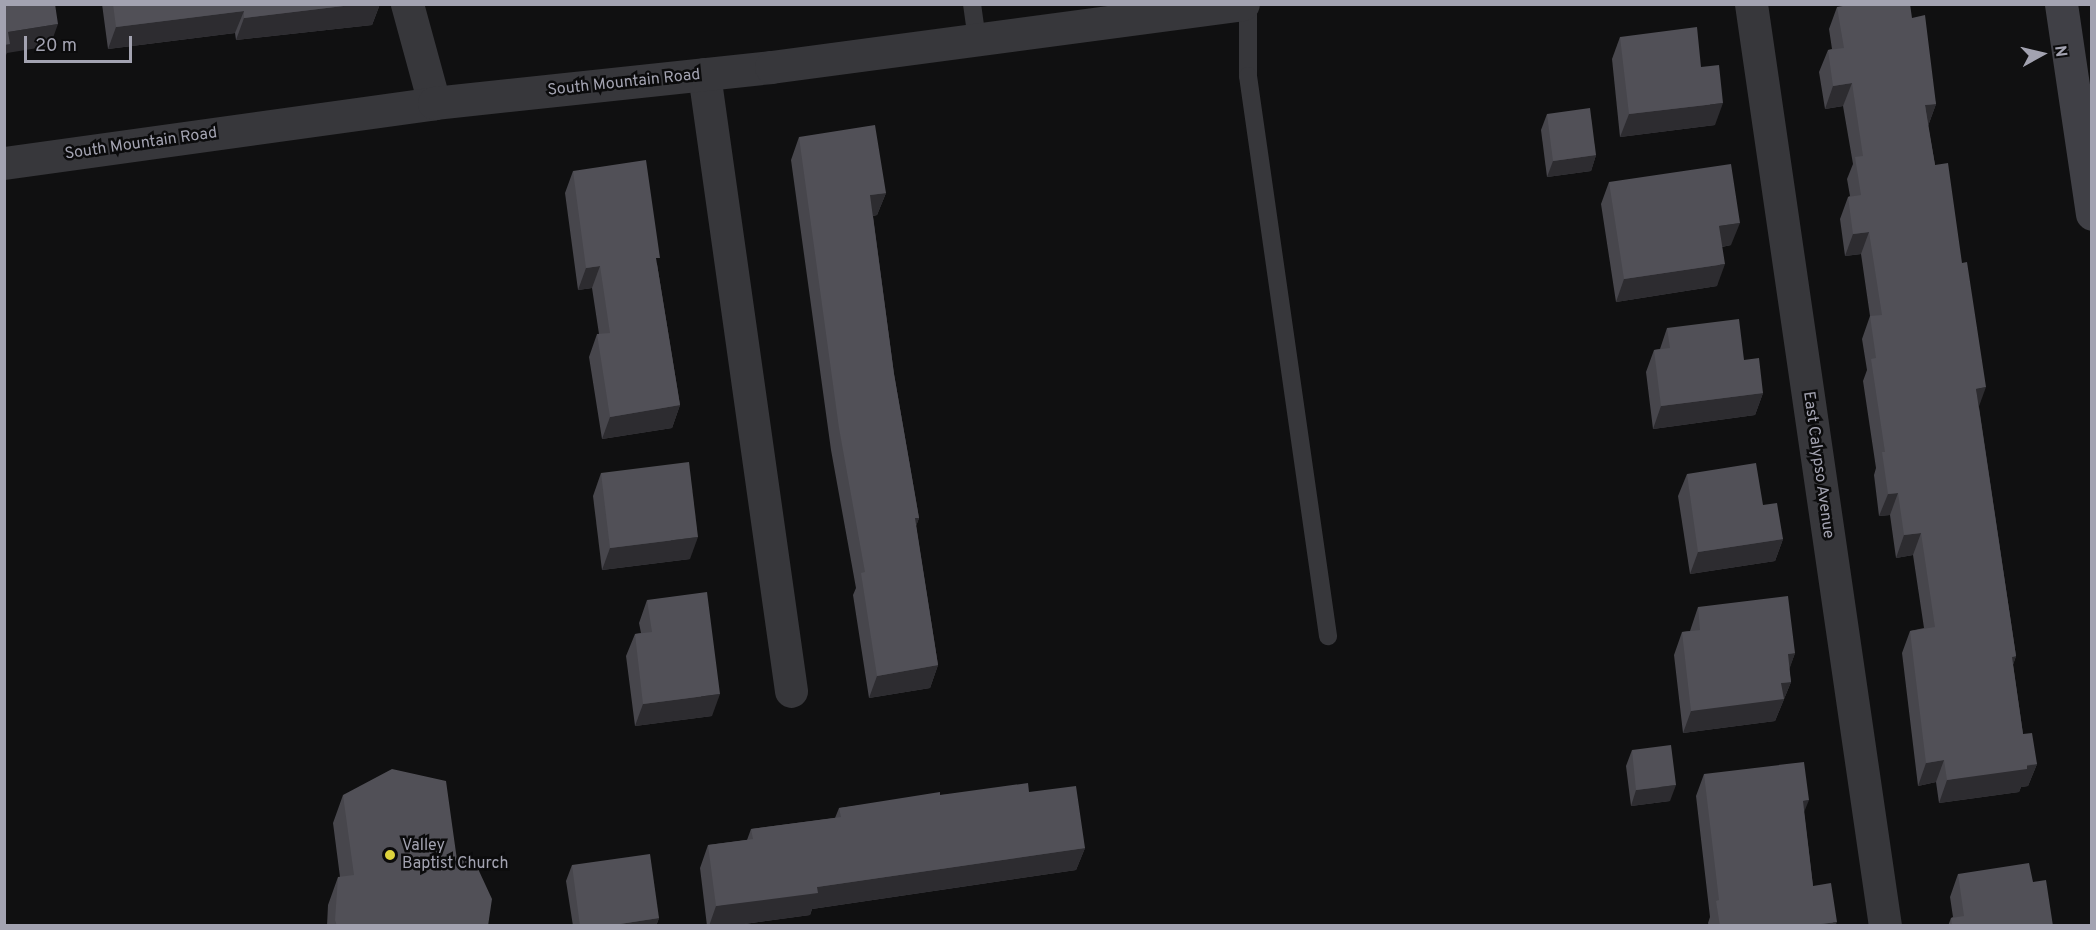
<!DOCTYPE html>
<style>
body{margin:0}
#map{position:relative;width:2096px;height:930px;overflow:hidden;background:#101011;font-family:Overpass,sans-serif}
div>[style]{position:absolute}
.service>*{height:18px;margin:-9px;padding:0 9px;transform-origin:9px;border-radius:9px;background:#37373b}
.minor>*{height:33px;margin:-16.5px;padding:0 16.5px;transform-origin:16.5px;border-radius:16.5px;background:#37373b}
.secondary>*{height:33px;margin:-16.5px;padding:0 16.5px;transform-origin:16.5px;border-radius:16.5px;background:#404046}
.wall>*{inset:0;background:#47464c}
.shaded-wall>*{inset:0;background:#2d2c30}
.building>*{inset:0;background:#515057}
.dots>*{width:16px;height:16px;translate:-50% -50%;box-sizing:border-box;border:3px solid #0b0b0c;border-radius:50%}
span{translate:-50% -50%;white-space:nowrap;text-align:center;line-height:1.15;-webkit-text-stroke:5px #0b0b0c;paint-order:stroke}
.street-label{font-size:16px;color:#a3a3b1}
.poi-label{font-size:16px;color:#a3a3b1}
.left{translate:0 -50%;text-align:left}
.frame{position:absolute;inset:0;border:6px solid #a3a3b1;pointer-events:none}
.north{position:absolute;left:2012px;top:24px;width:60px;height:60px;-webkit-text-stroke:4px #0b0b0c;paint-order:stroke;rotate:82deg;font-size:16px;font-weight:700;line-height:24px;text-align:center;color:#a3a3b1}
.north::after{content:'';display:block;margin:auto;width:21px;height:27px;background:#a3a3b1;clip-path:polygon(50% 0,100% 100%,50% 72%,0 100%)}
.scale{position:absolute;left:24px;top:36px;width:108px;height:27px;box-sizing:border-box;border:3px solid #a3a3b1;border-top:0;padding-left:8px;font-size:18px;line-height:21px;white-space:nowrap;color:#a3a3b1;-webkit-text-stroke:4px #0b0b0c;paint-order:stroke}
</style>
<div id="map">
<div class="service">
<div style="left:972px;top:4px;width:36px;rotate:82deg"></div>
<div style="left:1248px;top:4px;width:72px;rotate:90deg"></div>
<div style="left:1248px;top:76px;width:566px;rotate:81.87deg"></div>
</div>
<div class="minor">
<div style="left:407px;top:4px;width:103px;rotate:74.7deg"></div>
<div style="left:1751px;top:4px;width:932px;rotate:81.73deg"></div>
<div style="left:704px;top:74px;width:623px;rotate:81.97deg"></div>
<div style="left:4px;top:163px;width:434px;rotate:-7.9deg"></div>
<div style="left:434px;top:103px;width:339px;rotate:-6.1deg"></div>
<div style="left:771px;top:67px;width:476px;rotate:-7.6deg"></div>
</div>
<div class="secondary">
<div style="left:2061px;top:4px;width:212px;rotate:81.6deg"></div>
</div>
<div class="wall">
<div style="clip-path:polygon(102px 4px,380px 4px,372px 25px,236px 40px,235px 33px,108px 49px)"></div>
<div style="clip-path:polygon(1837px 7px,1912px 18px,1936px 104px,1928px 126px,1979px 407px,2016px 656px,2013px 665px,2023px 734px,2037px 764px,2028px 786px,2021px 787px,2019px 792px,1939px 803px,1936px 782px,1918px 786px,1902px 653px,1910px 631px,1924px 628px,1913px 555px,1896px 558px,1890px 515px,1879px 516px,1874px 475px,1876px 468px,1863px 381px,1867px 370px,1862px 339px,1870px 316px,1861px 254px,1845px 256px,1840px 219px,1848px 197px,1850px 196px,1847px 179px,1853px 164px,1843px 106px,1825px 109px,1819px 72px,1828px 50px,1832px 49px,1829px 29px)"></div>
<div style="clip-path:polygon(1620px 37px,1701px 67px,1715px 125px,1620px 137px,1612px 59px)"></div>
<div style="clip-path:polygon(1547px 114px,1596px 155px,1591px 171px,1547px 177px,1541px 130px)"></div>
<div style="clip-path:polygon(799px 137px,886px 193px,877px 215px,873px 216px,894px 374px,919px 518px,916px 526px,938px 665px,930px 688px,869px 698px,853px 595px,856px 588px,831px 450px,791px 160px)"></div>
<div style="clip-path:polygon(573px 171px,657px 264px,680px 405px,672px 428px,602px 439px,589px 357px,597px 334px,599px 334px,592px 288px,578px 290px,565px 193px)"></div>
<div style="clip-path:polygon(1609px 182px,1731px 245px,1722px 247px,1717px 286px,1616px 302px,1601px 204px)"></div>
<div style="clip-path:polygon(1667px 328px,1744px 360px,1763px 393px,1755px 415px,1653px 429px,1646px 372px,1654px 350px,1660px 349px)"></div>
<div style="clip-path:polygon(601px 473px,690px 559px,602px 570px,593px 496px)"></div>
<div style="clip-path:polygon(1687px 474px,1763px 505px,1783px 539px,1775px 561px,1690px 574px,1678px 496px)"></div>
<div style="clip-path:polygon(647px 600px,712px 716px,635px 726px,626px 656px,635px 634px,641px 633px,639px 623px)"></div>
<div style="clip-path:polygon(1698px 607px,1795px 653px,1789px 669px,1791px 682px,1775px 721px,1683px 733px,1674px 655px,1682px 632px,1690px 631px)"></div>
<div style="clip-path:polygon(1632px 750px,1670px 801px,1631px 806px,1626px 766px)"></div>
<div style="clip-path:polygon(1704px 774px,1804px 813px,1813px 886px,1835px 926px,1709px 926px,1708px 923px,1710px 917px,1696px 796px)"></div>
<div style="clip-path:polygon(1029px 792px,1085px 848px,1076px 870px,812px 909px,810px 915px,730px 926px,707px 926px,700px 868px,708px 845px,747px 840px,751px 829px,835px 818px,839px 808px,940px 795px)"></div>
<div style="clip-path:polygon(343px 795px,457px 860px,488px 926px,327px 926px,328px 905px,338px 877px,340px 877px,333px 823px)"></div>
<div style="clip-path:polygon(572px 865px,659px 918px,656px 926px,573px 926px,566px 881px)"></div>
<div style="clip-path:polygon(1958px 874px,2033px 882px,2053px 926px,1948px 926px,1951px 918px,1953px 917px,1950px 897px)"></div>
</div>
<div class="shaded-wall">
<div style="clip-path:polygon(360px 4px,380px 4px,372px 25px,236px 40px,244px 18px)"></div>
<div style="clip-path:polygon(244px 11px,235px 33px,108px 49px,116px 27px)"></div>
<div style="clip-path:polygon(58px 24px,50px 46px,7px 53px,4px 59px,4px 40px,8px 32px)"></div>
<div style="clip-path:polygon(1852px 83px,1843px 106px,1825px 109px,1833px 86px)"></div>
<div style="clip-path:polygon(1723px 103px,1715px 125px,1620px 137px,1629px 114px)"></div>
<div style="clip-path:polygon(1936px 104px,1928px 126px,1925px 105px)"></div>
<div style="clip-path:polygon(1596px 155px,1591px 171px,1547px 177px,1553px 161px)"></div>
<div style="clip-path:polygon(886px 193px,877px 215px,862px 218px,870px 195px)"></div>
<div style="clip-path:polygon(1740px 223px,1731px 245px,1711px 249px,1719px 226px)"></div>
<div style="clip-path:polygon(1869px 232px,1861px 254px,1845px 256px,1853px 234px)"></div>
<div style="clip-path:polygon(1725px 264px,1717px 286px,1616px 302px,1624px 279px)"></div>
<div style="clip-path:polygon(600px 266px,592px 288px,578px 290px,586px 268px)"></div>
<div style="clip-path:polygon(1986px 387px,1978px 409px,1976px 389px)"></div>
<div style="clip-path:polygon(1763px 393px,1755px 415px,1653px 429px,1661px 406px)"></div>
<div style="clip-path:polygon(680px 405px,672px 428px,602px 439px,610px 417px)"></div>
<div style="clip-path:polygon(1898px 493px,1890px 515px,1879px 516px,1888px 494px)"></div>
<div style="clip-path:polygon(915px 518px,919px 518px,911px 540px)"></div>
<div style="clip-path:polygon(1921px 533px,1913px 555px,1896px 558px,1904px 535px)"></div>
<div style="clip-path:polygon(698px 537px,690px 559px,602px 570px,610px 548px)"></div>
<div style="clip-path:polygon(1783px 539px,1775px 561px,1690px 574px,1698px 552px)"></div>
<div style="clip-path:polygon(1795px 653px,1787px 676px,1788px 654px)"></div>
<div style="clip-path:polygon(2016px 656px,2008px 679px,2012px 657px)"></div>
<div style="clip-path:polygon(938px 665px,930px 688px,869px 698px,877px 676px)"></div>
<div style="clip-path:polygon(1791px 682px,1775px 721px,1683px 733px,1691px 711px,1781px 683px)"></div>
<div style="clip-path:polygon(720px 694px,712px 716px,635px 726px,643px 704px)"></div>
<div style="clip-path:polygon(1944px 760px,1936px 782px,1918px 786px,1926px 763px)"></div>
<div style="clip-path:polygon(2037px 764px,2028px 786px,2021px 787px,2019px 792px,1939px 803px,1947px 780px)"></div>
<div style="clip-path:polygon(1676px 785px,1670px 801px,1631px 806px,1636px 790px)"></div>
<div style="clip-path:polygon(1809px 800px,1800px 822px,1803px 801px)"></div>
<div style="clip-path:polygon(1085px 848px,1076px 870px,812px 909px,810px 915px,730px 926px,709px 926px,716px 906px,817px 887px)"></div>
<div style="clip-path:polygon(659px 918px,656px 926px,607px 926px)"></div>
<div style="clip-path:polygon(1837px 922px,1835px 926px,1820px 926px,1821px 924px)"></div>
</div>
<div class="building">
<div style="clip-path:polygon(4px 4px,55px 4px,58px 24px,8px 32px,10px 44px,4px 45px)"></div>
<div style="clip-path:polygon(113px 4px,360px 4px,244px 18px,244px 11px,116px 27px)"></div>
<div style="clip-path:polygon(1854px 4px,1910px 4px,1912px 18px,1925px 15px,1936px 104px,1925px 105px,1935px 165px,1948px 163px,1962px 263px,1967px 262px,1986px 387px,1976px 389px,2016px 656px,2012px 657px,2023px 734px,2032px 733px,2037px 764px,2027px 765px,2027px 769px,1947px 780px,1944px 760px,1926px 763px,1910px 631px,1935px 627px,1921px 533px,1904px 535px,1898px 493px,1888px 494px,1882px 452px,1885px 452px,1871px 359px,1876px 358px,1870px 316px,1882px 315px,1869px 232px,1853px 234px,1848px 197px,1861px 195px,1855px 157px,1863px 156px,1852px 83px,1833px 86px,1828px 50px,1844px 48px,1837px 7px)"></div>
<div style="clip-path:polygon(1697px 27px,1701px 67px,1719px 65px,1723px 103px,1629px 114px,1620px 37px)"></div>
<div style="clip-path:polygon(1590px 108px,1596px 155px,1553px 161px,1547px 114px)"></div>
<div style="clip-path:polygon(875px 125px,886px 193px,870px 195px,894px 374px,919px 518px,915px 518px,938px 665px,877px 676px,861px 573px,865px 572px,839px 428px,799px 137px)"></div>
<div style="clip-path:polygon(646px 160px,660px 258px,656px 258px,680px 405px,610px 417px,597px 334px,610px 333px,600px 266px,586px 268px,573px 171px)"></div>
<div style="clip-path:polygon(1731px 164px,1740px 223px,1719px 226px,1725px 264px,1624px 279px,1609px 182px)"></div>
<div style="clip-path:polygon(1739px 319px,1744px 360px,1759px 358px,1763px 393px,1661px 406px,1654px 350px,1670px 348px,1667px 328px)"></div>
<div style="clip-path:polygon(689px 462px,698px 537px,610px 548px,601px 473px)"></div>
<div style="clip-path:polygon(1756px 463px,1763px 505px,1777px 503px,1783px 539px,1698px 552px,1687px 474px)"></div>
<div style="clip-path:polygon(707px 592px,720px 694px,643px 704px,635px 634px,652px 632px,647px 600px)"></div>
<div style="clip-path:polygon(1788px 596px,1795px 653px,1788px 654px,1791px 682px,1781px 683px,1784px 699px,1691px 711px,1682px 632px,1700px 630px,1698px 607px)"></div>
<div style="clip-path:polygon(1671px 745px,1676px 785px,1636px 790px,1632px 750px)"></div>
<div style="clip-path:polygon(1804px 762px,1809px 800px,1803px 801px,1813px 886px,1831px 883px,1837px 922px,1821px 924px,1821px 926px,1720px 926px,1716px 901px,1719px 900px,1704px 774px)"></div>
<div style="clip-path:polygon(392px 769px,446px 781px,457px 860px,473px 858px,492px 899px,488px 926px,337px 926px,335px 920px,338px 877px,354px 875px,343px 795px)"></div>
<div style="clip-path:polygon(1028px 783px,1029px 792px,1076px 786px,1085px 848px,817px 887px,818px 893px,716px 906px,708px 845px,753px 839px,751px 829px,841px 817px,839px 808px,940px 792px,940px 795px)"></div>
<div style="clip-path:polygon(650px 854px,659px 918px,607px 926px,580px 926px,572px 865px)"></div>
<div style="clip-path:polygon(2029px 863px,2033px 882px,2046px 880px,2053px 926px,1952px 926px,1951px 918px,1964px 916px,1958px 874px)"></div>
</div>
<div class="dots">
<div style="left:390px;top:855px;background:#ddd33d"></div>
</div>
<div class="street-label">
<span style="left:624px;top:83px;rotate:-6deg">South Mountain Road</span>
<span style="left:141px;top:144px;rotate:-8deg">South Mountain Road</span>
<span style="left:1818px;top:465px;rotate:82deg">East Calypso Avenue</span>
</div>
<div class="poi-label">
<span class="left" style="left:402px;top:855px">Valley<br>Baptist Church</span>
</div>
<div class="frame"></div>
<div class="north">N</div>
<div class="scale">20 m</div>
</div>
